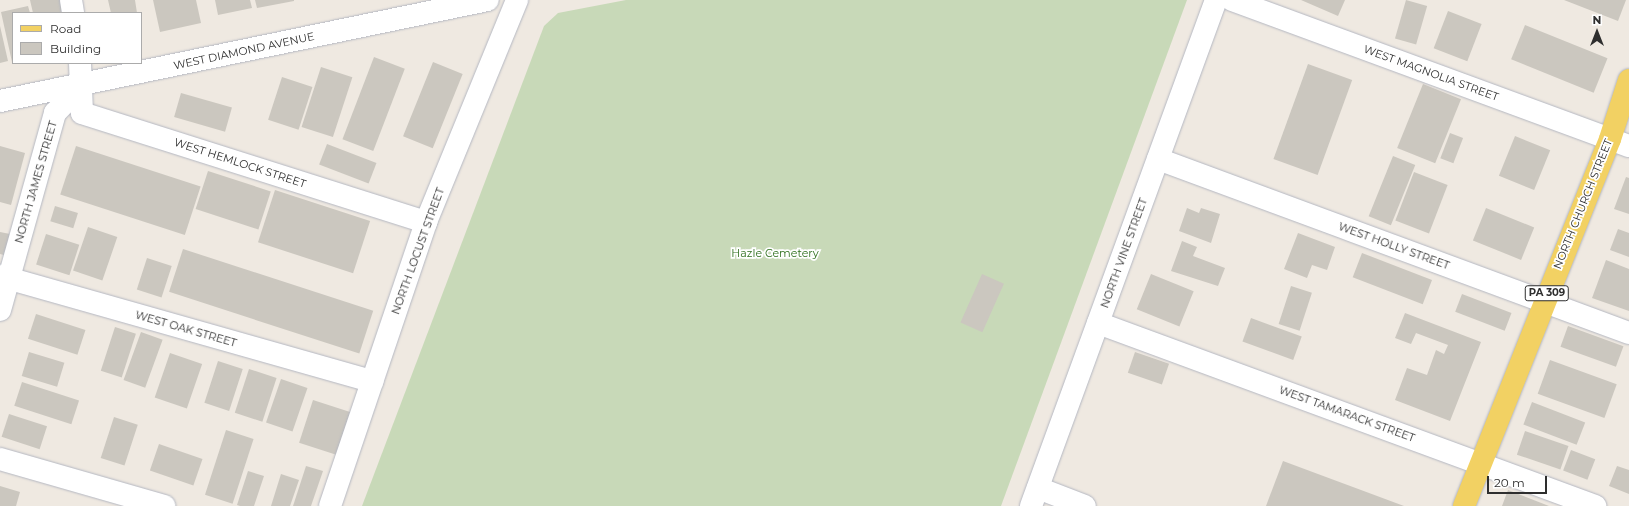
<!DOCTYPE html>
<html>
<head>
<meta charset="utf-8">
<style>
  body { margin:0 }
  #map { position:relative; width:1629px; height:506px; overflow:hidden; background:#efe9e1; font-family:Montserrat,sans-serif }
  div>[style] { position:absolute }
  .cemetery>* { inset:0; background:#c8d9b8 }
  .building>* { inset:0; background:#cbc7bf; transform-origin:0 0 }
  .roads { filter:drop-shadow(0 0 1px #b4b7c1) drop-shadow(0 0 1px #b4b7c1) }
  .minor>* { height:22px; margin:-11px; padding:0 11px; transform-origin:11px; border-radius:11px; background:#fff }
  .major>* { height:22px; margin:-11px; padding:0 11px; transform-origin:11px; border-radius:11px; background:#f2d163 }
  span { translate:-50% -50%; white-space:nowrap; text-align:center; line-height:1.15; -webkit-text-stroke:3.5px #fff; paint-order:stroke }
  .shield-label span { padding:1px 3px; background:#fff; border:1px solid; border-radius:3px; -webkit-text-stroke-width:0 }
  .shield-label { font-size:10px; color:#2e2e2e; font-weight:700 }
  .street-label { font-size:11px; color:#2e2e2e }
  .park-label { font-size:11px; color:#2c6e1b }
  .legend { position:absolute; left:12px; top:12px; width:130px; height:52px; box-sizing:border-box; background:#fff; border:1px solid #ababab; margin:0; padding:5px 7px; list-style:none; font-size:12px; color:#2e2e2e }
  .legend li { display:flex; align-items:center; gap:8px; height:20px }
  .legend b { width:20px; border:1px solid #ababab }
  .north { position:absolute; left:1577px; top:12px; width:40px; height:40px; -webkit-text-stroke:3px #fff; paint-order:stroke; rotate:0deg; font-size:11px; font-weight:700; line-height:16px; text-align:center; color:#2e2e2e }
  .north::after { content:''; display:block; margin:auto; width:14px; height:18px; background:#2e2e2e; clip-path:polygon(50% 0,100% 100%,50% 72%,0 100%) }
  .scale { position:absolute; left:1487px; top:476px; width:60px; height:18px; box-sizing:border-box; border:2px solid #2e2e2e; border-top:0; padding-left:5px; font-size:12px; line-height:14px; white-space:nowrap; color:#2e2e2e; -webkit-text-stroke:3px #fff; paint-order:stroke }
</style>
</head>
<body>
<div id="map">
  <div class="cemetery">
    <i style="clip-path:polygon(626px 0,1187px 0,1001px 506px,362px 506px,544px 26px,558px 13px)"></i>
  </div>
  <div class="building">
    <i style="clip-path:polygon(30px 0,62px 0,64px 13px,33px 13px)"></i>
    <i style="clip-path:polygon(108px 0,135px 0,137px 13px,111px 13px)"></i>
    <i style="clip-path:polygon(153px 0,196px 0,201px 23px,160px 32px)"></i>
    <i style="clip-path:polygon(215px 0,250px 0,252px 8px,218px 15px)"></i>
    <i style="clip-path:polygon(255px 0,294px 0,294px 1px,257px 8px)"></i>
    <i style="clip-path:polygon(1301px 0,1345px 0,1338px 16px)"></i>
    <i style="left:1406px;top:0;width:22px;height:40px;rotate:16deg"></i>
    <i style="clip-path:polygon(1564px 0,1626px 0,1618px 21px)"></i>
    <i style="clip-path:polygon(28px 6px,30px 13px,13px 13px,12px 62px,1px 12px)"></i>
    <i style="left:1448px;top:11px;width:36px;height:40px;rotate:21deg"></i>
    <i style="left:1525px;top:25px;width:89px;height:37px;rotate:22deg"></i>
    <i style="clip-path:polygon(0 26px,8px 61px,0 63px)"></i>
    <i style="left:374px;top:57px;width:33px;height:88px;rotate:21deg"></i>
    <i style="left:433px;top:62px;width:32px;height:80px;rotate:22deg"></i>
    <i style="left:1308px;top:64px;width:47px;height:101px;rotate:20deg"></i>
    <i style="left:321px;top:67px;width:33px;height:63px;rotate:18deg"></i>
    <i style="left:282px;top:77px;width:32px;height:45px;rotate:18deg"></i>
    <i style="left:1423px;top:84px;width:41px;height:69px;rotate:22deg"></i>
    <i style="left:181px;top:93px;width:53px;height:25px;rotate:16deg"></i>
    <i style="left:1450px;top:133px;width:14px;height:27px;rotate:21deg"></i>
    <i style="left:1515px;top:136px;width:38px;height:43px;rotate:22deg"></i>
    <i style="left:327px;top:144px;width:53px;height:22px;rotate:21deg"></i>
    <i style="clip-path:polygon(0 146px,25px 153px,11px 205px,0 202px)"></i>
    <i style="left:76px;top:146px;width:131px;height:51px;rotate:18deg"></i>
    <i style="left:1393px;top:156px;width:24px;height:65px;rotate:22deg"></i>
    <i style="left:208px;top:171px;width:66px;height:40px;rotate:18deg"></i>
    <i style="left:1414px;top:172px;width:36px;height:52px;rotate:21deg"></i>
    <i style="clip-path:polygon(1626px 177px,1629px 178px,1629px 214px,1614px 209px)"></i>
    <i style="left:275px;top:190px;width:100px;height:55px;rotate:18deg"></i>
    <i style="left:55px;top:206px;width:24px;height:16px;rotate:17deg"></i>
    <i style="clip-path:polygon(1187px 208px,1199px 213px,1201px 208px,1220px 214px,1211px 243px,1179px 231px)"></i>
    <i style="left:1486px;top:208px;width:52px;height:35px;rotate:22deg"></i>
    <i style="left:88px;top:227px;width:31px;height:46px;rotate:19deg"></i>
    <i style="clip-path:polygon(1618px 229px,1629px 233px,1629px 257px,1610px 250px)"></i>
    <i style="clip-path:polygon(0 232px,10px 234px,4px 255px,0 254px)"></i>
    <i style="clip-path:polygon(1298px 233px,1335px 247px,1327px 270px,1312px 265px,1307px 278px,1284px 269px)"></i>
    <i style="left:46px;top:234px;width:35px;height:32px;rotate:18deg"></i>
    <i style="clip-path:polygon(1182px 241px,1197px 247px,1193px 256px,1225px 268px,1218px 286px,1171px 271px)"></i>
    <i style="left:183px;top:249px;width:200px;height:45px;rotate:18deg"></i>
    <i style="left:1362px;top:253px;width:75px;height:26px;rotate:21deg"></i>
    <i style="left:147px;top:258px;width:26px;height:33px;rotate:18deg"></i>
    <i style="clip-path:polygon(1606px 260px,1629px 269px,1629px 311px,1592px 298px)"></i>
    <i style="left:982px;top:274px;width:24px;height:53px;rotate:24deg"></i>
    <i style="left:1151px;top:274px;width:46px;height:38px;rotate:22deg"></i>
    <i style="left:1291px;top:286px;width:22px;height:40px;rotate:18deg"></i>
    <i style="left:1462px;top:294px;width:53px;height:19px;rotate:21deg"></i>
    <i style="clip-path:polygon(1405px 313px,1481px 342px,1450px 421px,1395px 400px,1407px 368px,1427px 375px,1436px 350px,1444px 354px,1448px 345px,1416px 333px,1411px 344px,1395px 338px)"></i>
    <i style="left:36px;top:314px;width:52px;height:26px;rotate:18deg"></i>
    <i style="left:1251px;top:318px;width:54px;height:25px;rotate:20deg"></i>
    <i style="left:1568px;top:326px;width:59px;height:22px;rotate:20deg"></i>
    <i style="left:115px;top:327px;width:22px;height:46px;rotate:18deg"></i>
    <i style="left:141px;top:332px;width:23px;height:51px;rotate:20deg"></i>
    <i style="left:29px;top:352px;width:37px;height:25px;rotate:17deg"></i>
    <i style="left:1135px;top:352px;width:36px;height:22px;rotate:19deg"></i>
    <i style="left:170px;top:353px;width:34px;height:47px;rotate:19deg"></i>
    <i style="left:1550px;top:360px;width:71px;height:36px;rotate:20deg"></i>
    <i style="left:218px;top:361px;width:26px;height:44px;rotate:18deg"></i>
    <i style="left:249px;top:369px;width:29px;height:46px;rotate:18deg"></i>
    <i style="left:281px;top:379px;width:28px;height:46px;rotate:19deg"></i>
    <i style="left:22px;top:382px;width:60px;height:25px;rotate:18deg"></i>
    <i style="left:313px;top:400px;width:39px;height:45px;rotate:18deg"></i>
    <i style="left:1532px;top:402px;width:57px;height:24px;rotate:21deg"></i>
    <i style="left:9px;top:414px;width:40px;height:24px;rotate:18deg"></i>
    <i style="left:114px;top:417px;width:25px;height:43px;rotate:18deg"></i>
    <i style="left:226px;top:430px;width:29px;height:68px;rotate:18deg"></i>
    <i style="left:1525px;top:431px;width:46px;height:25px;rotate:19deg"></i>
    <i style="left:159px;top:444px;width:46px;height:28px;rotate:19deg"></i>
    <i style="left:1571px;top:450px;width:26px;height:22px;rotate:21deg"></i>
    <i style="clip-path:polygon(1283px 461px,1404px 506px,1266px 506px)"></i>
    <i style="clip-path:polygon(306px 466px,323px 471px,311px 506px,293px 506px)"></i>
    <i style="clip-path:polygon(1617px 466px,1629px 470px,1629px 494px,1609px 486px)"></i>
    <i style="clip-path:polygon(248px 471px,264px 476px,254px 506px,240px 506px,237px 505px)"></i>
    <i style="clip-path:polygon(281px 474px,299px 480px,290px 506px,271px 506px)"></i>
    <i style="clip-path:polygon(0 486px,20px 492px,16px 506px,0 506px)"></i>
    <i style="clip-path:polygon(1508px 490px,1549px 506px,1502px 506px)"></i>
  </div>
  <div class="roads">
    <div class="minor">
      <i style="left:71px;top:0;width:13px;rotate:81deg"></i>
      <i style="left:1232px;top:0;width:423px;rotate:20.2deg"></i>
      <i style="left:80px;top:63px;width:50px;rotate:87.7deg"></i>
      <i style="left:82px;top:113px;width:361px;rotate:17.6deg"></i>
      <i style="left:0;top:101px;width:498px;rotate:-11.7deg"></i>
      <i style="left:1158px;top:159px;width:502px;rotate:20.28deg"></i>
      <i style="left:0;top:276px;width:387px;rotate:15.8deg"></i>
      <i style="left:0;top:310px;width:205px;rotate:-74.4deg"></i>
      <i style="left:55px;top:113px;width:40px;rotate:-46deg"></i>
      <i style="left:1098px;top:323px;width:530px;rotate:20.21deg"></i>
      <i style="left:0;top:459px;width:171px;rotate:16deg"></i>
      <i style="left:1038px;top:488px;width:50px;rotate:21deg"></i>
      <i style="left:330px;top:506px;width:300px;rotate:-71.3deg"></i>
      <i style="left:426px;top:222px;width:240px;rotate:-67.7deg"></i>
      <i style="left:1031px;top:506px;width:539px;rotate:-69.92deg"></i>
    </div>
    <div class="major">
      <i style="left:1464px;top:506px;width:395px;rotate:-68.3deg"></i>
      <i style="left:1610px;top:139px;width:62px;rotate:-72.1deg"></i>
    </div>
  </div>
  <div class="shield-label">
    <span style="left:1547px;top:293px">PA 309</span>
  </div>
  <div class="street-label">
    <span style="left:244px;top:51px;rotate:-12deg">WEST DIAMOND AVENUE</span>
    <span style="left:1431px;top:73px;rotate:20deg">WEST MAGNOLIA STREET</span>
    <span style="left:240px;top:163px;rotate:18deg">WEST HEMLOCK STREET</span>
    <span style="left:36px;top:182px;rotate:-74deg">NORTH JAMES STREET</span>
    <span style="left:1583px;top:204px;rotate:-68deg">NORTH CHURCH STREET</span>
    <span style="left:1394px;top:246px;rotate:20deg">WEST HOLLY STREET</span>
    <span style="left:418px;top:251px;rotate:-70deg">NORTH LOCUST STREET</span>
    <span style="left:1124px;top:253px;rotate:-70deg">NORTH VINE STREET</span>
    <span style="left:186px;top:329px;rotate:16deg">WEST OAK STREET</span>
    <span style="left:1347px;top:414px;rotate:20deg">WEST TAMARACK STREET</span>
  </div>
  <div class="park-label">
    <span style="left:775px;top:253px">Hazle Cemetery</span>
  </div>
  <ul class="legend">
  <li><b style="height:5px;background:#f2d163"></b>Road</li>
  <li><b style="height:11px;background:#cbc7bf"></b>Building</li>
  </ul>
  <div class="north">N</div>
  <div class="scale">20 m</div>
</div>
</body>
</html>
